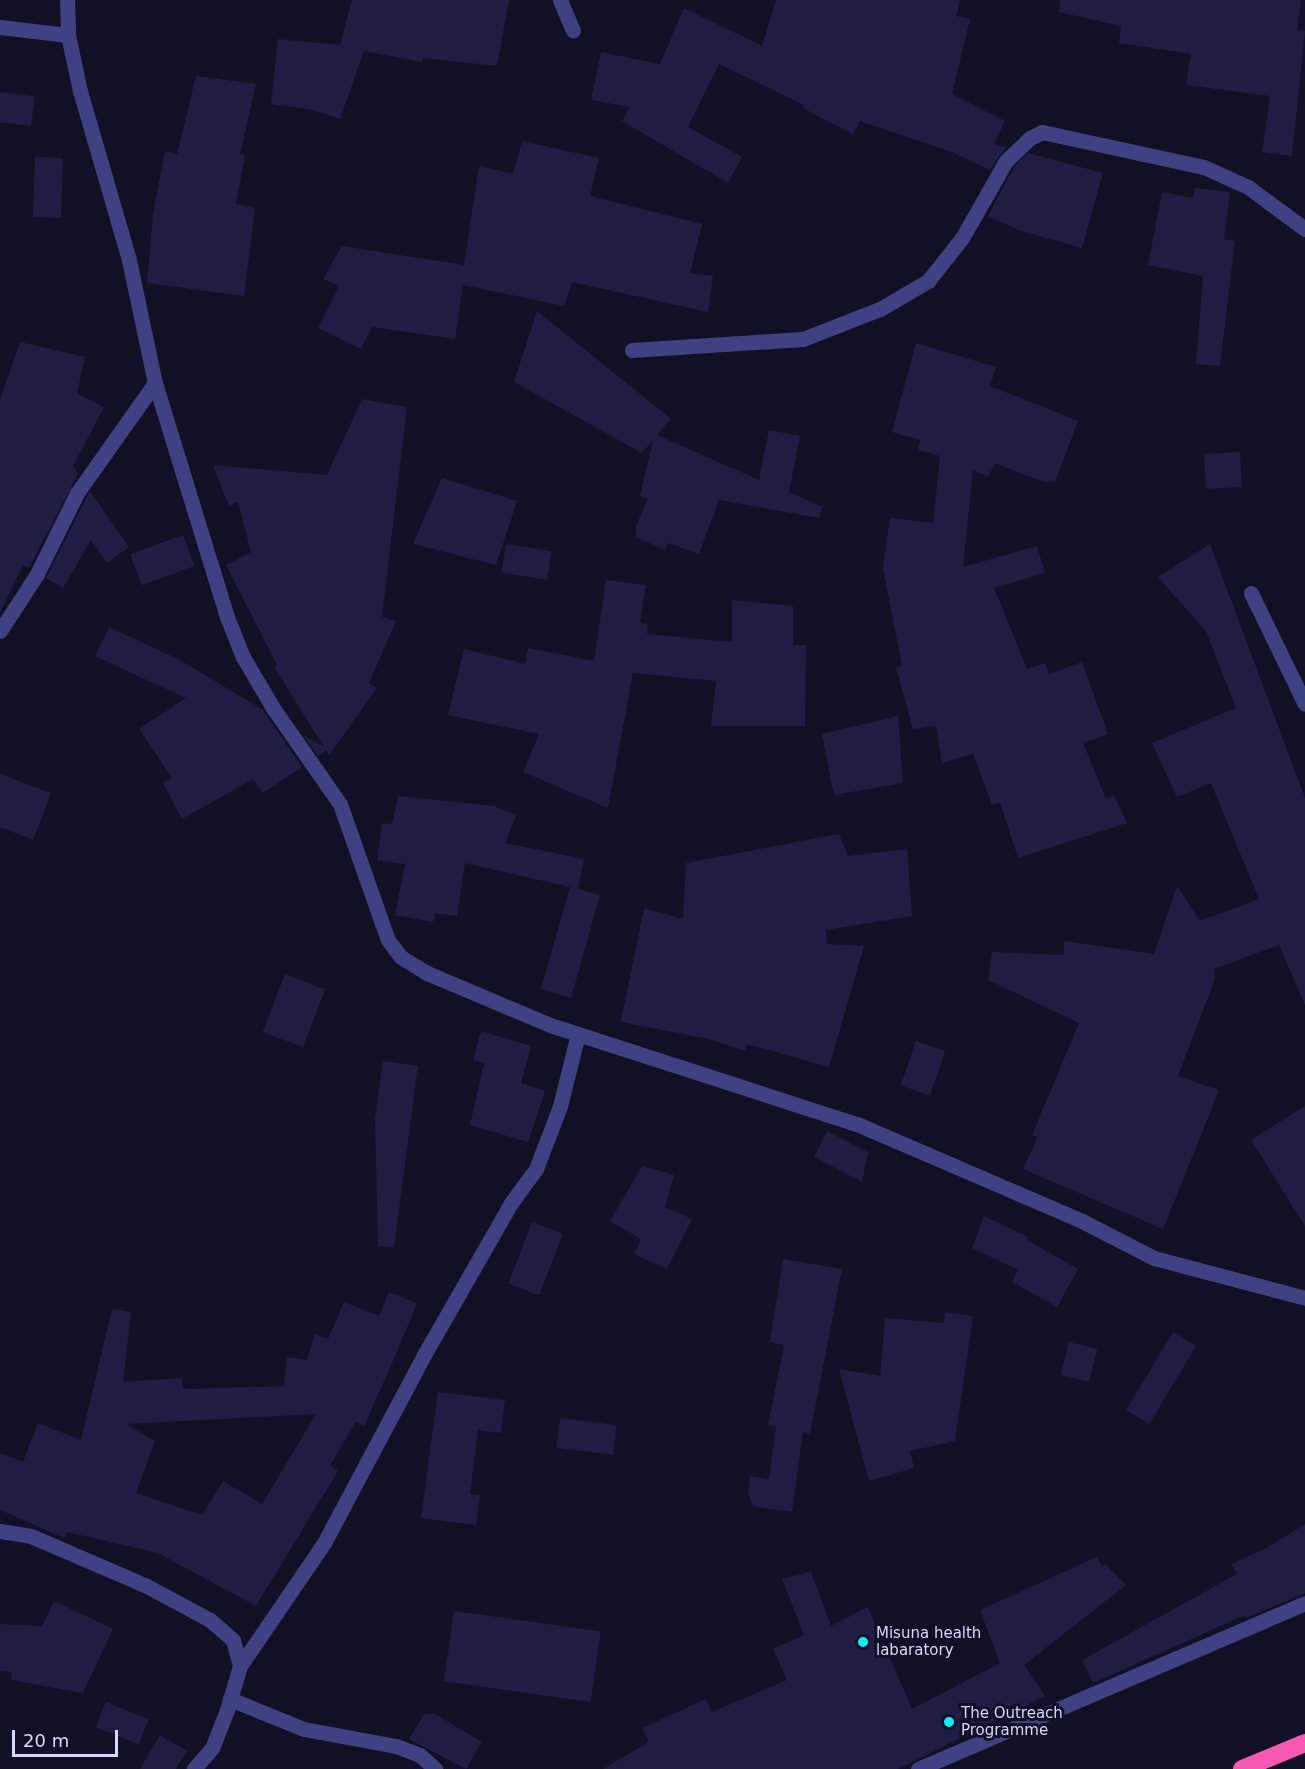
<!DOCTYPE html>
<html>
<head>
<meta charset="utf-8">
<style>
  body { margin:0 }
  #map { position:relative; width:1305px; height:1769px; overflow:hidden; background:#121025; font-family:"DejaVu Sans",sans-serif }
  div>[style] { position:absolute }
  .building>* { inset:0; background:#221d45; transform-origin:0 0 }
  .minor>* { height:15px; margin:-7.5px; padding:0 7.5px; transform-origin:7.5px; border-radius:7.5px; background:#3e4182 }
  .highway>* { height:18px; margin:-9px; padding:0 9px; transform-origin:9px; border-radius:9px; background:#f758b2 }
  .dots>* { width:16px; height:16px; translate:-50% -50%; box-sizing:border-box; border:3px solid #121025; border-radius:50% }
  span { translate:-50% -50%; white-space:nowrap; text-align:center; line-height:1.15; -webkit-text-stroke:6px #121025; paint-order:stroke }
  .poi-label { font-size:15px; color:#d8d7fd }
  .left { translate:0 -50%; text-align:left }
  .scale { position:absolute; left:12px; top:1730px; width:106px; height:27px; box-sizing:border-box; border:3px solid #d8d7fd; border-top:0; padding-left:8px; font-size:18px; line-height:21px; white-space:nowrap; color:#d8d7fd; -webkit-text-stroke:4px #121025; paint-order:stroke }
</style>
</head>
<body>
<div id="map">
  <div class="building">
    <i style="clip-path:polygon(352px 0,509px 0,497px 66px,423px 58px,422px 62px,364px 51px,340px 119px,309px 109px,271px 104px,278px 39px,340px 45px)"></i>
    <i style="clip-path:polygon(776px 0,960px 0,956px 16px,970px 19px,952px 94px,1005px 121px,994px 144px,1006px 147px,990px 170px,952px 152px,860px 121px,853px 134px,803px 108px,804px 105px,719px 64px,688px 127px,742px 157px,728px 183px,622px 121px,630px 107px,591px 100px,601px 52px,660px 64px,684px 8px,762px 46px)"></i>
    <i style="clip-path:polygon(1060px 0,1301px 0,1297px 30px,1305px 31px,1292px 156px,1262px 152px,1270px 96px,1186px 85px,1191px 54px,1119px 43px,1121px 26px,1059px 12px)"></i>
    <i style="clip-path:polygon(196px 76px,256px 84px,240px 154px,245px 155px,236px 204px,255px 208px,244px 296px,147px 283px,153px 214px,165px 151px,177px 154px)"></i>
    <i style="left:0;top:92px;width:35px;height:30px;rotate:7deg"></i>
    <i style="clip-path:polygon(522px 141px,599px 158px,590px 196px,702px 224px,690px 273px,713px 276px,708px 312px,572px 282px,564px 306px,463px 285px,455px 339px,372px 327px,361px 349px,318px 328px,339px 286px,323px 279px,342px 246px,464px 265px,479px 166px,513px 174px)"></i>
    <i style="clip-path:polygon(1028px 153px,1103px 173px,1082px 248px,1021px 231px,988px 216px,1014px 167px)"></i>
    <i style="left:35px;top:157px;width:28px;height:60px;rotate:2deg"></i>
    <i style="clip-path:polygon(1195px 188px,1230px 192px,1224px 239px,1235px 241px,1220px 366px,1196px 364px,1203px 276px,1148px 265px,1162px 192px,1193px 198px)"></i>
    <i style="clip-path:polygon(537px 311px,671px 419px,657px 435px,759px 480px,769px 430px,800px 436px,789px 492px,822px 507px,819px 518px,719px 500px,699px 554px,668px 543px,665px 550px,636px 537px,636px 526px,648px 498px,640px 496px,653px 440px,642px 453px,514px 382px)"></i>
    <i style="clip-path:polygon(20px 342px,85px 357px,77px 393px,104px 407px,73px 466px,78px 474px,29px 568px,23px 565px,0 613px,0 400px)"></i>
    <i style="clip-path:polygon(916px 343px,996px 367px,990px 386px,1078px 421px,1055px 482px,1044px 482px,995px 463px,988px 477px,973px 470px,963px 567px,1037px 546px,1045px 573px,994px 588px,1027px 669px,1045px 663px,1049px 674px,1082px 662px,1108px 734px,1083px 743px,1106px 799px,1114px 795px,1127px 823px,1018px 858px,1000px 802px,992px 805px,973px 754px,942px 763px,936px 726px,913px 729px,896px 667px,902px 666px,883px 568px,890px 518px,933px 523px,940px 456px,918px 450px,920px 440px,892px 432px)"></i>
    <i style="clip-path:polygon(362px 399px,407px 407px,382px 617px,396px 621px,369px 683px,377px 688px,329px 755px,326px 750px,318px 756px,303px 735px,324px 747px,274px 667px,277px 665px,226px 565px,251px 552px,238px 502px,229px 506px,213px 465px,327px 475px)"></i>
    <i style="left:1240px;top:452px;width:35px;height:36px;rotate:87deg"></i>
    <i style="clip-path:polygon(442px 478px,517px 501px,496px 565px,413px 544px)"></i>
    <i style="clip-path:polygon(90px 491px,129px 547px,107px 563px,91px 540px,63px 588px,46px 578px)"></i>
    <i style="left:183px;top:535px;width:33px;height:56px;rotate:70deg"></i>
    <i style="left:506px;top:544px;width:46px;height:29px;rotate:9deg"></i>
    <i style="clip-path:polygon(1210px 544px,1305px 798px,1305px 1005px,1279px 945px,1214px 969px,1215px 979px,1178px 1076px,1219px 1090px,1163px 1229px,1023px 1169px,1038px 1137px,1032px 1135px,1079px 1023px,988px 980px,992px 952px,1063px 955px,1065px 941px,1154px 954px,1177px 886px,1200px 921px,1259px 899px,1211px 783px,1177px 797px,1152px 743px,1236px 708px,1206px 631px,1158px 577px)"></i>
    <i style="clip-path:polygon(606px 580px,646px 585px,640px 623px,648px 624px,647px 634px,732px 642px,732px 600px,793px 606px,793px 645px,806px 645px,805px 726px,711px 726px,716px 681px,633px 673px,608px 808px,523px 772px,539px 734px,448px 715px,464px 649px,525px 664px,528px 648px,594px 661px)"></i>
    <i style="clip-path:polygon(109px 627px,180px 660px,263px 710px,302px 767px,263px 793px,253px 779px,182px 819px,163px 783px,172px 778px,139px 729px,186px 698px,95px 656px)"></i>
    <i style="clip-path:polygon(898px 716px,903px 783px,834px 795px,822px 734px)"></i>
    <i style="clip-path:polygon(0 774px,51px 793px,33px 840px,0 827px)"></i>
    <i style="clip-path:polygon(398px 796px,494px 806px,516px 815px,505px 843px,584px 859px,578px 889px,600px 895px,571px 998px,541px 989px,570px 887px,465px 863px,457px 916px,435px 913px,433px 922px,395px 915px,405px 864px,377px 860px,382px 823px,392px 824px)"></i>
    <i style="clip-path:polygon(839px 834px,848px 856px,907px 849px,912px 916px,826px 930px,827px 944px,864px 946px,829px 1067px,747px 1044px,745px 1051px,709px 1039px,621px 1022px,644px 908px,683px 919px,686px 863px)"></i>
    <i style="left:285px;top:974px;width:43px;height:62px;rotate:21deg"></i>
    <i style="clip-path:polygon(481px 1031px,531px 1046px,521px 1083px,545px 1091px,528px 1142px,470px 1125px,484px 1063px,473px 1060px)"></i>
    <i style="left:916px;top:1041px;width:31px;height:47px;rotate:19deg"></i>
    <i style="clip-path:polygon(383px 1061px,418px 1066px,394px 1247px,378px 1246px,375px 1118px)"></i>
    <i style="clip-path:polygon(1305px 1106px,1305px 1226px,1251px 1140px)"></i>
    <i style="clip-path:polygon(827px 1131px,868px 1152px,862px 1182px,814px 1157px)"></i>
    <i style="clip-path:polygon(642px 1166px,674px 1175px,665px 1207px,692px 1219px,667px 1269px,634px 1254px,641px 1239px,610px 1221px)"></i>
    <i style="clip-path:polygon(984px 1216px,1028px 1237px,1027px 1240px,1078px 1269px,1057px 1307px,1012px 1282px,1018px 1270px,972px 1248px)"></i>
    <i style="left:532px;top:1222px;width:33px;height:66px;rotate:21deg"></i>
    <i style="clip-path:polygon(783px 1259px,842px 1269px,810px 1434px,803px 1432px,792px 1512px,753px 1506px,748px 1493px,750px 1476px,769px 1479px,776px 1427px,768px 1425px,784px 1345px,770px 1342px)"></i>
    <i style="clip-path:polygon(evenodd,389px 1292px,417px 1303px,394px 1359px,364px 1426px,356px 1422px,330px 1465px,338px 1471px,256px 1606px,158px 1553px,67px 1532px,64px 1538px,0 1510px,0 1453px,23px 1462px,38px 1423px,81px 1440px,112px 1309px,131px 1312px,123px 1382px,182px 1378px,183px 1389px,284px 1386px,287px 1357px,307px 1360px,315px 1334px,328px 1339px,344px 1302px,379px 1316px,389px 1292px,316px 1414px,262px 1504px,223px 1481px,202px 1515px,136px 1493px,155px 1441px,126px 1424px,316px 1414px)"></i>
    <i style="clip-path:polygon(945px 1312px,973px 1316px,955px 1441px,910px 1451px,914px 1468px,869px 1481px,839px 1369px,880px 1376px,885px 1318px,944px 1323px)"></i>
    <i style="left:1173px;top:1332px;width:27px;height:91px;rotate:31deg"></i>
    <i style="left:1069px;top:1342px;width:29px;height:34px;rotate:14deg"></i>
    <i style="clip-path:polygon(438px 1392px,505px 1400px,501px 1433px,478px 1430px,470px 1494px,480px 1495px,476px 1525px,421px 1518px)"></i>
    <i style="left:560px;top:1418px;width:57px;height:30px;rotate:7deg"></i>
    <i style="clip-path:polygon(1305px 1524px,1305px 1593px,1246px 1618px,1245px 1615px,1093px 1683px,1082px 1660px,1237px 1574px,1231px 1564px,1267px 1548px)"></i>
    <i style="clip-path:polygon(1097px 1557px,1102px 1567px,1105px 1564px,1126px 1585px,1024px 1665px,1045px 1696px,898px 1769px,603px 1769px,649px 1742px,642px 1728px,706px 1699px,712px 1712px,787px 1680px,773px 1649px,804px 1635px,782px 1579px,811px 1572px,831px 1626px,868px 1607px,912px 1709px,1000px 1663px,980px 1610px)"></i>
    <i style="clip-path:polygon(54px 1601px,113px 1629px,83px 1693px,11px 1680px,12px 1672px,0 1671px,0 1624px,42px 1626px)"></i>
    <i style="left:454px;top:1611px;width:148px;height:71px;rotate:8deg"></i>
    <i style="left:106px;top:1702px;width:46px;height:27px;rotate:22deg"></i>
    <i style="clip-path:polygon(424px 1714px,435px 1714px,482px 1742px,466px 1769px,409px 1739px)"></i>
    <i style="clip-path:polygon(160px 1735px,187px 1751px,176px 1769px,140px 1769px)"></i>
  </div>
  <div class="minor">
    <i style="left:67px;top:0;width:35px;rotate:88deg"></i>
    <i style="left:68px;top:35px;width:57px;rotate:77.9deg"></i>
    <i style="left:80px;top:91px;width:176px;rotate:73.8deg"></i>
    <i style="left:129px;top:260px;width:126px;rotate:78.1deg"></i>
    <i style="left:155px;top:383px;width:245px;rotate:72.9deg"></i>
    <i style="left:227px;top:617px;width:43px;rotate:68.2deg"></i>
    <i style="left:243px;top:657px;width:59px;rotate:59.5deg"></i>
    <i style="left:273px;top:708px;width:117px;rotate:55.1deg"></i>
    <i style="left:340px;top:804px;width:144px;rotate:70.6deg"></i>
    <i style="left:388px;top:940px;width:21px;rotate:53deg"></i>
    <i style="left:401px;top:957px;width:31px;rotate:32deg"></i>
    <i style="left:427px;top:973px;width:134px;rotate:22.9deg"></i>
    <i style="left:550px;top:1025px;width:323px;rotate:17.9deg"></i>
    <i style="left:857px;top:1124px;width:245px;rotate:23.3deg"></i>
    <i style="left:1082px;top:1221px;width:81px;rotate:27.2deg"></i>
    <i style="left:1154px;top:1258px;width:156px;rotate:14.8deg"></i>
    <i style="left:560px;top:0;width:33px;rotate:67deg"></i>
    <i style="left:0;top:27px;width:68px;rotate:6.7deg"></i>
    <i style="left:632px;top:350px;width:171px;rotate:-3.7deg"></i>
    <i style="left:803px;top:339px;width:83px;rotate:-21.3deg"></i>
    <i style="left:880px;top:309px;width:56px;rotate:-30.3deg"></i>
    <i style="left:928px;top:281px;width:55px;rotate:-51.7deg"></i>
    <i style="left:962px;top:238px;width:89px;rotate:-60.3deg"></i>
    <i style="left:1006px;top:161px;width:33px;rotate:-44deg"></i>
    <i style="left:1030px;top:138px;width:13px;rotate:-27deg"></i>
    <i style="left:1042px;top:132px;width:166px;rotate:12.2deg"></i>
    <i style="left:1204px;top:167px;width:48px;rotate:24.4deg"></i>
    <i style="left:1248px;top:187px;width:71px;rotate:36.4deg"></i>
    <i style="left:1251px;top:593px;width:123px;rotate:64.1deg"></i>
    <i style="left:0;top:631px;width:68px;rotate:-57deg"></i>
    <i style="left:37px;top:574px;width:90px;rotate:-63.7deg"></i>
    <i style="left:77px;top:493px;width:135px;rotate:-54.7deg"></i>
    <i style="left:0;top:1531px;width:31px;rotate:9deg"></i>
    <i style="left:31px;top:1536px;width:124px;rotate:23.3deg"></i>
    <i style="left:145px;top:1585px;width:74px;rotate:28.3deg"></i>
    <i style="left:210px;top:1620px;width:30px;rotate:41deg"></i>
    <i style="left:233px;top:1640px;width:27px;rotate:75deg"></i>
    <i style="left:240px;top:1666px;width:46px;rotate:106.5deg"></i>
    <i style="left:227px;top:1710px;width:41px;rotate:111.5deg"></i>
    <i style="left:212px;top:1748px;width:28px;rotate:131deg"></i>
    <i style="left:240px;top:1666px;width:149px;rotate:-55.7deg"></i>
    <i style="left:324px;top:1543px;width:213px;rotate:-62deg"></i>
    <i style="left:424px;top:1355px;width:175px;rotate:-60.2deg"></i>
    <i style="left:511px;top:1203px;width:42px;rotate:-53.7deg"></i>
    <i style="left:536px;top:1169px;width:67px;rotate:-69.1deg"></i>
    <i style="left:560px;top:1106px;width:74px;rotate:-76deg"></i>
    <i style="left:230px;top:1699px;width:80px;rotate:22.1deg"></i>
    <i style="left:304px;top:1729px;width:94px;rotate:10.5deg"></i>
    <i style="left:396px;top:1746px;width:26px;rotate:21deg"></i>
    <i style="left:420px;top:1755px;width:21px;rotate:43deg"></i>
    <i style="left:918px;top:1769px;width:421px;rotate:-23.2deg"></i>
  </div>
  <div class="highway">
    <i style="left:1242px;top:1769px;width:68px;rotate:-22.4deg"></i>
  </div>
  <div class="dots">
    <i style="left:863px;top:1642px;background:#0cf0f3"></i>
    <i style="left:949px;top:1722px;background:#0cf0f3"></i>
  </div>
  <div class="poi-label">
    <span class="left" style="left:876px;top:1642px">Misuna health<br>labaratory</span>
    <span class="left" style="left:961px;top:1722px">The Outreach<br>Programme</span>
  </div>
  <div class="scale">20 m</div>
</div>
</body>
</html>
